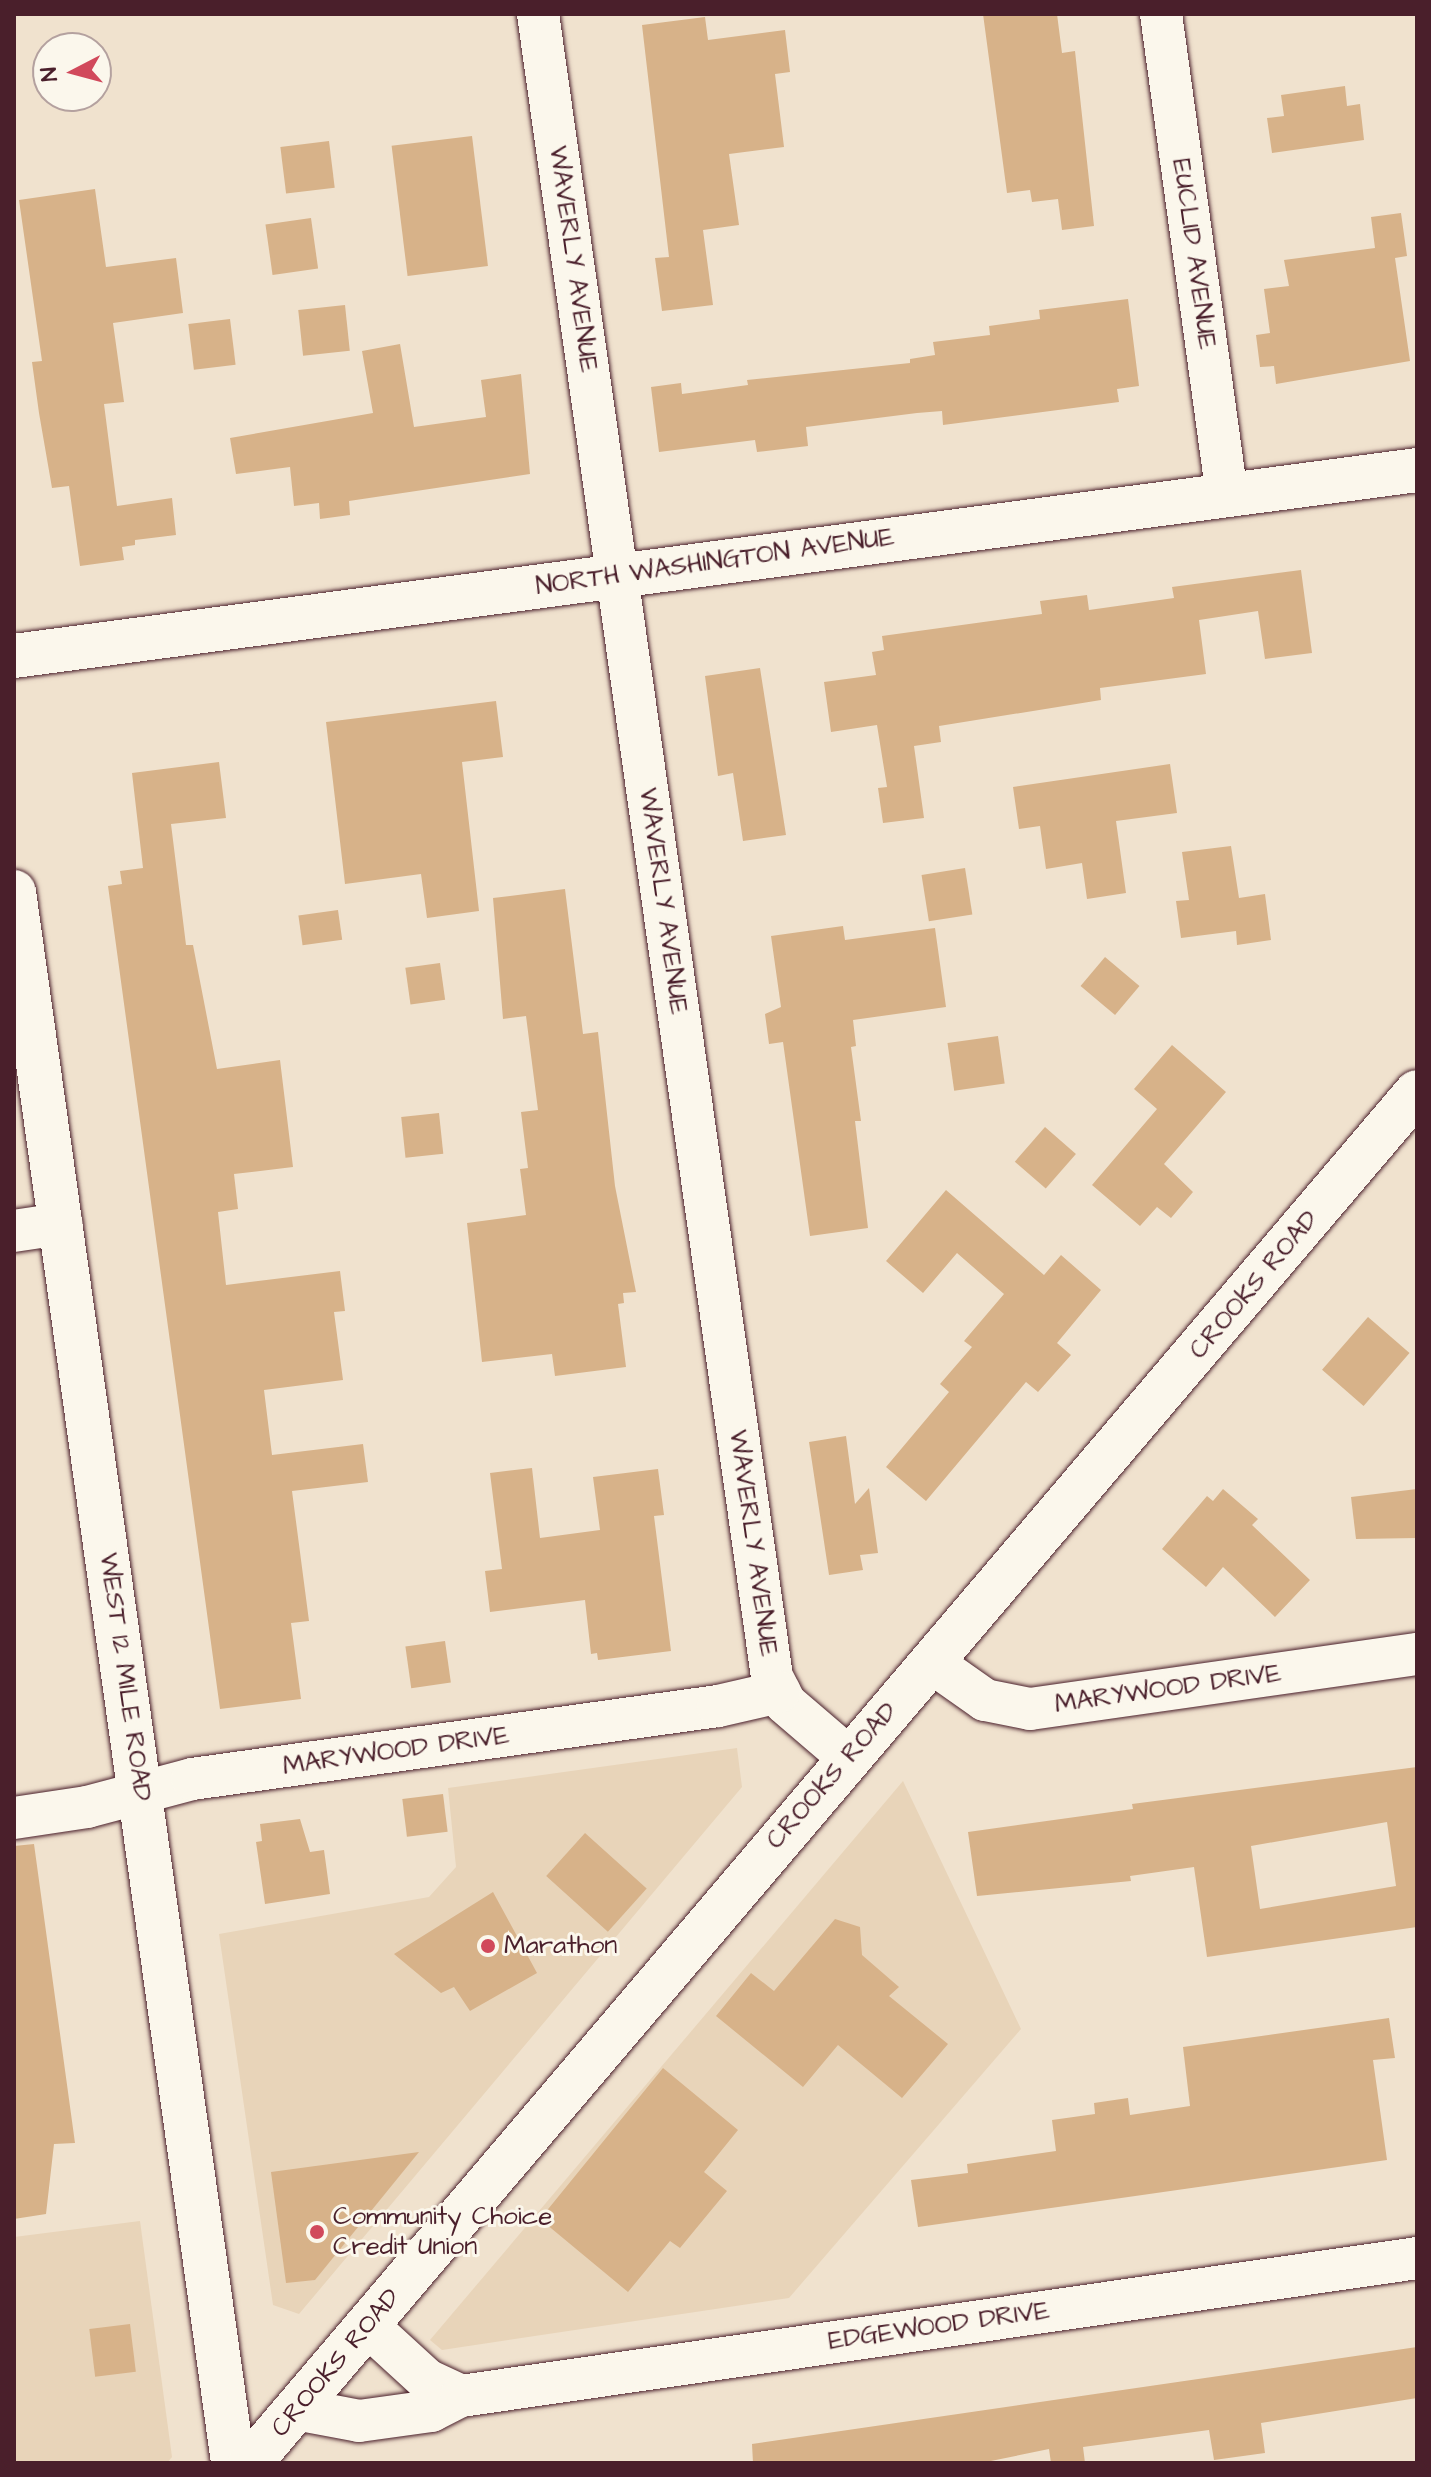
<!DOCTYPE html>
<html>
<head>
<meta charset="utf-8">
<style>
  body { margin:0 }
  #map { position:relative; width:1431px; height:2477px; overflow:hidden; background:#f0e2ce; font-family:"Architects Daughter",sans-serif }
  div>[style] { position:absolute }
  .built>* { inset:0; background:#e8d4b9 }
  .building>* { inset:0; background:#d7b289; transform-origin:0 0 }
  .roads { filter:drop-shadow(0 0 2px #4a1f2b) drop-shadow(0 0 2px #4a1f2b) }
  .street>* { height:42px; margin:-21px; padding:0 21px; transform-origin:21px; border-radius:21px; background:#fbf7ec }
  .secondary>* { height:44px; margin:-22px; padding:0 22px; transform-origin:22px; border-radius:22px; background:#fbf7ec }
  .dots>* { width:22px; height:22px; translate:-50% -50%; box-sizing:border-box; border:4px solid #fbf7ec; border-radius:50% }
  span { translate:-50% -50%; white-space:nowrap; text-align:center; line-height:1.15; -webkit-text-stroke:6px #fbf7ec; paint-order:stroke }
  .street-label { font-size:26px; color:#4a1f2b }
  .poi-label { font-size:26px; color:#4a1f2b }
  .left { translate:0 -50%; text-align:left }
  .frame { position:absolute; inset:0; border:16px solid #4a1f2b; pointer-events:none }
  .north { position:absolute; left:32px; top:32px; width:80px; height:80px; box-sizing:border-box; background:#fbf7ec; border:2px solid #b4a19f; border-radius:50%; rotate:264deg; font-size:22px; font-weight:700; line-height:32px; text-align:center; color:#4a1f2b }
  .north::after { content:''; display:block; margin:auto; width:28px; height:36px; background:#d1495b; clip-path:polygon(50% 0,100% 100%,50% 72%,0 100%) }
</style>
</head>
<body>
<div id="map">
  <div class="built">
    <i style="clip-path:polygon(737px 1748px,742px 1787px,299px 2314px,273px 2305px,219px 1934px,429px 1897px,456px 1867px,448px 1788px)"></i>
    <i style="clip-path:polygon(903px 1781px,1021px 2029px,789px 2298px,442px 2350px,430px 2340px)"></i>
    <i style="clip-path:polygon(140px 2221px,172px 2457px,167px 2463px,14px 2463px,14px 2237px)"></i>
  </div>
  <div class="building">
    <i style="clip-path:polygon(983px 14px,1057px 14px,1062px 53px,1075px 51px,1094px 226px,1062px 230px,1058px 199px,1032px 202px,1030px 190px,1007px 193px)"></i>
    <i style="clip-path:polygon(705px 17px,708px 40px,785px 30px,790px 72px,775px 74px,784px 147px,729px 154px,739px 225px,703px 230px,713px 305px,662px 311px,655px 258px,669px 257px,642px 25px)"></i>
    <i style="clip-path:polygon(1345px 86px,1347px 106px,1360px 104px,1364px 140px,1272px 153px,1267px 118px,1284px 116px,1281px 95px)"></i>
    <i style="left:472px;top:136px;width:131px;height:81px;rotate:83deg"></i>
    <i style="left:329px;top:141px;width:47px;height:49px;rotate:83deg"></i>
    <i style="clip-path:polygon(95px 189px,106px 267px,176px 258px,183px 313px,113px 323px,124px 402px,104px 404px,117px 506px,172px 498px,176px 535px,135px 540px,135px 545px,122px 547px,124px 560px,80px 566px,69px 486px,52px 488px,39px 413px,32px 362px,42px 361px,19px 200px)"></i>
    <i style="clip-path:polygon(1401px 213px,1407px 256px,1395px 258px,1410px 361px,1276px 384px,1274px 366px,1260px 367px,1256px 335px,1270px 333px,1264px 289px,1289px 286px,1284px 260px,1375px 248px,1371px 217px)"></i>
    <i style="left:311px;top:218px;width:51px;height:46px;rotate:82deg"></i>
    <i style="clip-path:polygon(1128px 299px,1139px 386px,1117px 389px,1119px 402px,943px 425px,942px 411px,917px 413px,806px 427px,808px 446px,757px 452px,755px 440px,659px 452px,651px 387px,681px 383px,682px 394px,748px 385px,747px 380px,910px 363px,910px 359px,935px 355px,933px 342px,990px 335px,989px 326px,1040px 319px,1039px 310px)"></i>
    <i style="left:345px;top:305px;width:46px;height:47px;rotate:84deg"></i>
    <i style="left:230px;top:319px;width:46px;height:42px;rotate:83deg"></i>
    <i style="clip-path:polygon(400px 344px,414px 427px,486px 417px,481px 380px,521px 374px,530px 474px,349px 501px,350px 515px,320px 519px,319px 503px,294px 506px,290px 467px,236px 474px,230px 438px,373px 413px,362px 351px)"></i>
    <i style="clip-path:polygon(1301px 570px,1312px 653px,1265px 659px,1258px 611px,1199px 620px,1206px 674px,1100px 688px,1101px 700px,939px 726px,941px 742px,914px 746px,924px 818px,883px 823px,878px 788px,887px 787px,877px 725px,831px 732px,824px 682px,876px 675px,872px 652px,884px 650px,882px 636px,1042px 614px,1040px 601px,1087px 595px,1089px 610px,1174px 598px,1172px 587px)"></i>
    <i style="clip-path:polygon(760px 668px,786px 835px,743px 841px,733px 773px,718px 776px,705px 676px)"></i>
    <i style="clip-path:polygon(496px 701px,503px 757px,462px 762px,479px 911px,427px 918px,421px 874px,345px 884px,326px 722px)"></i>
    <i style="clip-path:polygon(219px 762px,226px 818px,171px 824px,186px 945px,193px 945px,217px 1069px,280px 1060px,293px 1167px,234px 1174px,238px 1209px,218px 1212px,226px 1285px,340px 1271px,345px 1311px,334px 1312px,343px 1380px,264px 1390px,272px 1455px,363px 1444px,368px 1482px,292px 1491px,309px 1621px,291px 1623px,301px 1699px,220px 1709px,108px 886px,122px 884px,120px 871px,143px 868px,132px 773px)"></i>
    <i style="clip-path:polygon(1170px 764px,1177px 813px,1116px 821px,1126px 893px,1087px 899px,1082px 863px,1046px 869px,1040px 826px,1019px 829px,1013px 787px)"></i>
    <i style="clip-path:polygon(1231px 846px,1239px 898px,1265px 894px,1271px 940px,1237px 945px,1236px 931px,1181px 938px,1176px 901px,1189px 900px,1182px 852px)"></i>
    <i style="left:965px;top:868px;width:47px;height:44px;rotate:81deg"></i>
    <i style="clip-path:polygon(565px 889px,583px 1034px,598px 1032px,615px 1186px,636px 1292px,623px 1293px,624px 1303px,618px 1304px,626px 1367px,555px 1376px,552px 1354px,482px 1362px,467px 1223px,526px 1215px,520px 1169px,528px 1168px,521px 1112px,538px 1110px,526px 1016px,503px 1019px,493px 898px)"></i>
    <i style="left:338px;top:910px;width:30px;height:40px;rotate:82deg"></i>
    <i style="clip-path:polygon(843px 926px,845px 940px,935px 928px,946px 1007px,853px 1020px,856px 1046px,851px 1047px,861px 1121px,855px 1121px,868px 1228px,810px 1236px,783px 1042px,769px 1044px,765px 1014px,781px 1007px,771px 936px)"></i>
    <i style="left:1105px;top:957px;width:45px;height:38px;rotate:40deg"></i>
    <i style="left:440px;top:963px;width:37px;height:35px;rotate:82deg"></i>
    <i style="left:998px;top:1036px;width:48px;height:51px;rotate:82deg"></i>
    <i style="clip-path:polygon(1172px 1045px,1226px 1092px,1164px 1164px,1193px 1192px,1171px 1218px,1157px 1207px,1140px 1226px,1092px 1185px,1157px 1109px,1134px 1089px)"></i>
    <i style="left:439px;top:1113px;width:41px;height:38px;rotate:84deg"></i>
    <i style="left:1045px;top:1127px;width:41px;height:46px;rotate:41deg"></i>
    <i style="clip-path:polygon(946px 1190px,1044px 1275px,1061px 1255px,1101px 1290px,1057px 1343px,1071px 1355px,1038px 1392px,1026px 1382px,926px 1501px,886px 1467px,949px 1392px,940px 1384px,972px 1347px,964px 1341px,1004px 1294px,957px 1253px,923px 1293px,886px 1261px)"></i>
    <i style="left:1368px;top:1317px;width:55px;height:70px;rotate:41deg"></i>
    <i style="clip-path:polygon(846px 1436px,855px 1504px,869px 1488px,878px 1553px,860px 1555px,863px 1570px,829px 1575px,809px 1442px)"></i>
    <i style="clip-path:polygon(532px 1468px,540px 1538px,600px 1530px,593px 1477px,658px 1469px,664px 1515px,654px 1516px,671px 1651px,598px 1660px,597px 1653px,591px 1654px,585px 1600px,490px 1612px,485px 1571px,502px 1569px,490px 1473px)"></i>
    <i style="clip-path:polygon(1223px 1489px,1258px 1519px,1252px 1525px,1310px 1580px,1275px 1617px,1223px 1567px,1206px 1587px,1162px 1549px,1207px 1496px,1213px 1501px)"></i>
    <i style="clip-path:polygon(1417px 1489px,1417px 1538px,1356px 1539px,1351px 1497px)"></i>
    <i style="left:445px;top:1641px;width:42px;height:40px;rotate:82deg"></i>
    <i style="clip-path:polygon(evenodd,1417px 1767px,1417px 1927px,1207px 1957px,1194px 1867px,1130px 1876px,1131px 1881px,977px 1896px,968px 1832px,1133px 1809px,1132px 1804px,1417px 1767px,1387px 1822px,1396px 1886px,1260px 1909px,1251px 1846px,1387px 1822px)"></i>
    <i style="left:443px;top:1794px;width:38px;height:41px;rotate:83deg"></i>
    <i style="clip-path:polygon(300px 1819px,310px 1852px,324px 1850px,330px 1894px,265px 1904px,256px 1842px,262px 1841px,260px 1824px)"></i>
    <i style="left:585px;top:1833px;width:83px;height:58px;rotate:42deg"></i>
    <i style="clip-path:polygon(34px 1844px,75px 2143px,54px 2144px,46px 2214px,14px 2219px,14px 1846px)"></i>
    <i style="clip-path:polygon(493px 1892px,537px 1973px,470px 2011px,454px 1987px,441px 1993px,394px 1954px)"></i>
    <i style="clip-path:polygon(835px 1919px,860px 1927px,862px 1955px,899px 1987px,889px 1996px,948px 2044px,902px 2098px,838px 2045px,803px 2087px,716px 2016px,751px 1973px,774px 1991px)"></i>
    <i style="clip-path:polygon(1389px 2018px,1395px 2058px,1373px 2060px,1387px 2160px,918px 2227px,911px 2180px,968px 2173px,967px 2164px,1056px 2151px,1052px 2120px,1095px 2114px,1094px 2103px,1128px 2098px,1130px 2115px,1190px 2106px,1183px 2047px)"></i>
    <i style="clip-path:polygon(663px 2068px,738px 2130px,704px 2172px,727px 2191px,680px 2248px,670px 2241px,628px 2292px,540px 2219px)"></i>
    <i style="clip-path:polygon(419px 2152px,315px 2280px,286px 2283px,271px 2172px)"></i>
    <i style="left:130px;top:2324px;width:48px;height:41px;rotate:83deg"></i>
    <i style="clip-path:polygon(1417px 2347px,1417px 2398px,1261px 2423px,1265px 2453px,1214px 2460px,1209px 2430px,1083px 2447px,1085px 2463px,1051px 2463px,1049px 2449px,981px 2463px,753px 2463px,752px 2444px)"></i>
  </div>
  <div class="roads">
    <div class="street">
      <i style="left:538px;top:14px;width:1679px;rotate:81.99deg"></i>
      <i style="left:772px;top:1677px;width:29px;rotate:63deg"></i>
      <i style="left:785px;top:1703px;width:83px;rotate:40.6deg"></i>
      <i style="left:1161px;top:14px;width:485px;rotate:82.2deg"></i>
      <i style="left:14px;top:1231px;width:48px;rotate:-8.5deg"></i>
      <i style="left:931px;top:1662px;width:66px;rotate:35.1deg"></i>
      <i style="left:985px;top:1700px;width:46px;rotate:11.3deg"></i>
      <i style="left:1030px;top:1709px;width:391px;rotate:-8.1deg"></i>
      <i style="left:14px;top:1818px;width:74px;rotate:-8.6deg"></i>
      <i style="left:87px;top:1807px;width:109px;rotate:-14.9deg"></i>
      <i style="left:192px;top:1779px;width:531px;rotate:-7.9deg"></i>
      <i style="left:718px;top:1706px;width:63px;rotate:-12.9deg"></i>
      <i style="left:368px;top:2326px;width:80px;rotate:42.5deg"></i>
      <i style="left:427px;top:2380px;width:38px;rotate:25deg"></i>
      <i style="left:296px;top:2409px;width:64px;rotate:10.8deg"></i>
      <i style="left:359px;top:2421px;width:73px;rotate:-7.9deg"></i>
      <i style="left:431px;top:2411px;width:34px;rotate:-27deg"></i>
      <i style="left:461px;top:2396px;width:966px;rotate:-8.21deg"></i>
    </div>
    <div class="secondary">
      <i style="left:14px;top:656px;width:1415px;rotate:-7.55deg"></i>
      <i style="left:14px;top:892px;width:1586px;rotate:82.06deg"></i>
      <i style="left:250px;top:2463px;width:1800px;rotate:-49.6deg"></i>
    </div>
  </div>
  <div class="dots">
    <i style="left:488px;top:1946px;background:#d1495b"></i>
    <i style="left:317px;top:2232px;background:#d1495b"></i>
  </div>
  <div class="street-label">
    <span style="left:1194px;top:254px;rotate:82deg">EUCLID AVENUE</span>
    <span style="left:573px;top:259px;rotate:82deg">WAVERLY AVENUE</span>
    <span style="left:715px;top:562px;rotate:-8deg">NORTH WASHINGTON AVENUE</span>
    <span style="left:663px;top:901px;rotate:82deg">WAVERLY AVENUE</span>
    <span style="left:1254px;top:1285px;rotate:-50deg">CROOKS ROAD</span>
    <span style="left:753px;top:1543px;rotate:82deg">WAVERLY AVENUE</span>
    <span style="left:125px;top:1677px;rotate:82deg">WEST 12 MILE ROAD</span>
    <span style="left:1168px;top:1689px;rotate:-8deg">MARYWOOD DRIVE</span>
    <span style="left:396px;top:1751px;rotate:-8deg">MARYWOOD DRIVE</span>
    <span style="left:832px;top:1776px;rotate:-49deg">CROOKS ROAD</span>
    <span style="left:939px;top:2326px;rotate:-8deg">EDGEWOOD DRIVE</span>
    <span style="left:336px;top:2363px;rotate:-50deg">CROOKS ROAD</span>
  </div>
  <div class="poi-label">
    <span class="left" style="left:504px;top:1946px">Marathon</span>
    <span class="left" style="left:333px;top:2232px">Community Choice<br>Credit Union</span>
  </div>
  <div class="frame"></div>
  <div class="north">N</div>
</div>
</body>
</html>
